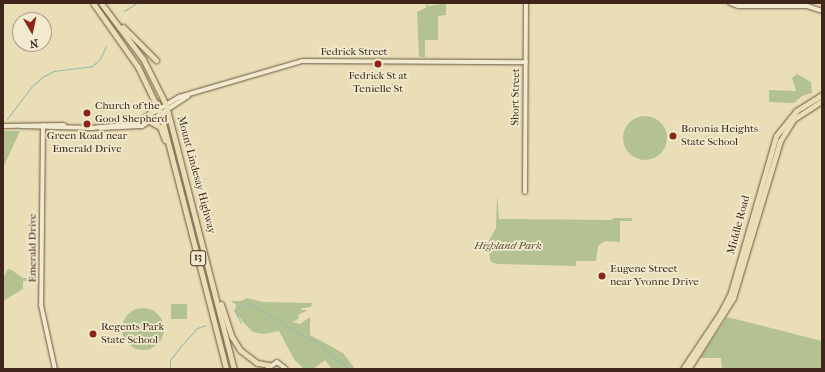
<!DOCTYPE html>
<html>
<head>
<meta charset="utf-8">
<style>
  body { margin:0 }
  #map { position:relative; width:825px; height:372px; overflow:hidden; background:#e9deb5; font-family:"IM FELL French Canon",serif }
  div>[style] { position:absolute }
  .green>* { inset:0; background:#b3c290; transform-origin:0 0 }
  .round { border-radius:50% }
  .stream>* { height:1px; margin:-0.5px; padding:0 0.5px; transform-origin:0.5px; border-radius:0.5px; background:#97bcae }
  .roads { filter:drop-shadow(0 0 1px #6a5441) drop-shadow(0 0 1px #6a5441) }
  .tertiary>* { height:4px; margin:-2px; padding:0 2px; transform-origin:2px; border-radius:2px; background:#f1eacf }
  .primary>* { height:5px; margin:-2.5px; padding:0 2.5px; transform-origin:2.5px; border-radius:2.5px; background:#e9deb5 }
  .trunk>* { height:5px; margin:-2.5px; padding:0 2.5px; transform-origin:2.5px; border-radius:2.5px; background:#e9deb5 }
  .dots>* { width:11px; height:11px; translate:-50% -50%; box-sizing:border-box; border:2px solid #f1eacf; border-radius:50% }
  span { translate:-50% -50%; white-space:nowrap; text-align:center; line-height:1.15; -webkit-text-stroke:3.5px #f1eacf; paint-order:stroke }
  .shield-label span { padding:1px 3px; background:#f1eacf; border:1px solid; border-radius:3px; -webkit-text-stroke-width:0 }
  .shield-label { font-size:10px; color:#40261a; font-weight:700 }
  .street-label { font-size:11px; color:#40261a }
  .poi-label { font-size:11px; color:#40261a }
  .left { translate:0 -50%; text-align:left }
  .park-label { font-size:11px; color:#5d4d38; font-style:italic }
  .frame { position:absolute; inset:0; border:4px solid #40261a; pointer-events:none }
  .north { position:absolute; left:12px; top:12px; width:40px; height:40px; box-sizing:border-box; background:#f1eacf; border:1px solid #aa9c87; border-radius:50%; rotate:171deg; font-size:11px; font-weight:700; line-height:16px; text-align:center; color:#40261a }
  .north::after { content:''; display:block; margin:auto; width:14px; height:18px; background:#8f2418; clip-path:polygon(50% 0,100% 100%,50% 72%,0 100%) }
</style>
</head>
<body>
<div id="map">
  <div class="green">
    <i style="clip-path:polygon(425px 3px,429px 6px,446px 3px,446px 15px,438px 16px,438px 40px,425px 40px,425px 57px,419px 57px,417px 12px,427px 7px)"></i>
    <i style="clip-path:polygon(797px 74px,811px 82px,812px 93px,802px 96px,794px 103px,769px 102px,769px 90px,796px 91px,792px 78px)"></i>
    <i class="round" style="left:623px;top:116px;width:44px;height:44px"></i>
    <i style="clip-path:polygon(3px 131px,20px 131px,3px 168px)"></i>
    <i style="clip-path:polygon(497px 195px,499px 219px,612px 220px,613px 218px,632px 218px,632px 221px,620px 221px,620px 242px,605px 241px,598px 246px,596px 261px,576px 261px,576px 266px,498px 264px,491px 262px,487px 244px,496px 228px)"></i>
    <i style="clip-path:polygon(10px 269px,23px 278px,37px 278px,37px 281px,23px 281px,23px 289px,3px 301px,3px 279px,7px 270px)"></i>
    <i style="clip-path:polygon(247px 298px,262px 302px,312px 303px,311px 307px,302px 308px,301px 310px,308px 310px,298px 315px,299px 318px,293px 322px,300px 324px,310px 317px,310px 335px,343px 353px,355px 369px,332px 369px,325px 360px,313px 369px,304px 369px,294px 359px,279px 331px,264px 334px,253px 332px,245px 324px,235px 312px,236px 305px,231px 301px,241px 301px)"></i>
    <i style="left:187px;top:304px;width:15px;height:16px;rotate:90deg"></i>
    <i class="round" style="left:122px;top:308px;width:42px;height:42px"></i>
    <i style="clip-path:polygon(727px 317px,822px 341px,822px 369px,722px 369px,721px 358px,700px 358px)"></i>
  </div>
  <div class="stream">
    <i style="left:124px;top:11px;width:15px;rotate:-32deg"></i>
    <i style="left:7px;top:119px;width:41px;rotate:-52.9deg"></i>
    <i style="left:32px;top:86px;width:16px;rotate:-40deg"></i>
    <i style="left:44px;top:76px;width:11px;rotate:-27deg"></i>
    <i style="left:54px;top:71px;width:38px;rotate:-7deg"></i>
    <i style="left:92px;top:66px;width:11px;rotate:-41deg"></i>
    <i style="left:100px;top:59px;width:14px;rotate:-65deg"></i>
    <i style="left:247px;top:302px;width:72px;rotate:30.8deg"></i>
    <i style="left:309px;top:339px;width:10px;rotate:17deg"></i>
    <i style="left:319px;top:342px;width:19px;rotate:51deg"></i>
    <i style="left:331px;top:357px;width:17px;rotate:28deg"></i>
    <i style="left:241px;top:323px;width:15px;rotate:-118deg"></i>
    <i style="left:234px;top:310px;width:10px;rotate:-29deg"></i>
    <i style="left:170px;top:369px;width:9px;rotate:-90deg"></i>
    <i style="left:170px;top:360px;width:16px;rotate:-52deg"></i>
    <i style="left:180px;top:347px;width:25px;rotate:-48deg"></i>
    <i style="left:197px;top:328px;width:9px;rotate:-18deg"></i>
  </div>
  <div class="roads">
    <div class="tertiary">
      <i style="left:730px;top:3px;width:9px;rotate:21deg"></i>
      <i style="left:738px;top:6px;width:69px"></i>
      <i style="left:807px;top:6px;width:16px;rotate:18deg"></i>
      <i style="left:43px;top:125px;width:180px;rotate:90.6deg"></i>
      <i style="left:41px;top:305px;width:66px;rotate:77.7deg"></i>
      <i style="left:3px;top:126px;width:61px;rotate:-0.9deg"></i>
      <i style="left:21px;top:126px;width:72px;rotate:1.6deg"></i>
      <i style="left:90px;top:128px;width:45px;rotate:-5.1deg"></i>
      <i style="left:135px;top:124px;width:52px;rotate:-31.5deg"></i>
      <i style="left:179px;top:97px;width:128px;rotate:-16.3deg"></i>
      <i style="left:302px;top:61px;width:224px;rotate:0.3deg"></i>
      <i style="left:100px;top:128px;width:42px;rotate:-2.7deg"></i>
      <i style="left:142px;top:126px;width:55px;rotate:-33.1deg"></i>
      <i style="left:525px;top:192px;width:189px;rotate:-89.7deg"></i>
      <i style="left:267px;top:369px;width:12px;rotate:-35deg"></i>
      <i style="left:277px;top:362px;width:11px;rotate:38deg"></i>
    </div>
    <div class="primary">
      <i style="left:683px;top:369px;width:69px;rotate:-56.3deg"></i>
      <i style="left:721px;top:312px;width:22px;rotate:-63deg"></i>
      <i style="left:731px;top:292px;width:162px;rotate:-73.9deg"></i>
      <i style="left:776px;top:136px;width:32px;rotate:-51deg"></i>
      <i style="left:796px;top:111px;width:31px;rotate:-32deg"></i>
      <i style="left:688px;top:369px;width:84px;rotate:-57.6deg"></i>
      <i style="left:733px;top:298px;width:164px;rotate:-73.3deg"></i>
      <i style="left:780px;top:141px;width:26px;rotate:-58deg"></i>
      <i style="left:794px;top:119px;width:33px;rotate:-33deg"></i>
    </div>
    <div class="trunk">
      <i style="left:93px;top:3px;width:78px;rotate:54.9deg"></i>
      <i style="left:138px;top:67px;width:53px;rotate:64.4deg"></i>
      <i style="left:161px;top:115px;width:262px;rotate:75.6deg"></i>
      <i style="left:101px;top:3px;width:70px;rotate:53.1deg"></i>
      <i style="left:143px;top:59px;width:51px;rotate:63.4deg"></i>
      <i style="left:166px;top:105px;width:273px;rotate:75.6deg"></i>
      <i style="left:123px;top:27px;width:47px;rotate:45deg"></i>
      <i style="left:145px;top:119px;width:20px;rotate:-53deg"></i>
      <i style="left:151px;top:122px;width:10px;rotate:29deg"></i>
      <i style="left:160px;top:127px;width:14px;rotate:69deg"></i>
      <i style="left:221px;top:304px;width:35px;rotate:72deg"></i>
      <i style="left:232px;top:337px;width:15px;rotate:58deg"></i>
      <i style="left:240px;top:350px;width:21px;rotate:37deg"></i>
      <i style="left:257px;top:363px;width:12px;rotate:9deg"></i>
    </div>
  </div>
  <div class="dots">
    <i style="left:378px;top:64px;background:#8f2418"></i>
    <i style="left:87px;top:113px;background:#8f2418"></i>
    <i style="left:87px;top:124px;background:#8f2418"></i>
    <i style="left:673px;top:136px;background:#8f2418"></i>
    <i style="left:602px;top:276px;background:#8f2418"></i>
    <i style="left:93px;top:334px;background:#8f2418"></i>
  </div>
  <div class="shield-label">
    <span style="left:198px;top:258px">13</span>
  </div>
  <div class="street-label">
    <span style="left:354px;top:52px">Fedrick Street</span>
    <span style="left:516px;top:97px;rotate:-89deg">Short Street</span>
    <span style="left:196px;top:175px;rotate:75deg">Mount Lindesay Highway</span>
    <span style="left:739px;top:225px;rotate:-75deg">Middle Road</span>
    <span style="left:33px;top:248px;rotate:-90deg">Emerald Drive</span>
  </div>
  <div class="poi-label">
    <span style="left:378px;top:83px">Fedrick St at<br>Tenielle St</span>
    <span class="left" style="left:95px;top:113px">Church of the<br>Good Shepherd</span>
    <span class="left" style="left:681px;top:136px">Boronia Heights<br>State School</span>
    <span style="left:87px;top:143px">Green Road near<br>Emerald Drive</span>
    <span class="left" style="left:610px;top:276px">Eugene Street<br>near Yvonne Drive</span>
    <span class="left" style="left:101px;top:334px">Regents Park<br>State School</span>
  </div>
  <div class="park-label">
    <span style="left:508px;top:246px">Highland Park</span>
  </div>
  <div class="frame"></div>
  <div class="north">N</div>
</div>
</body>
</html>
